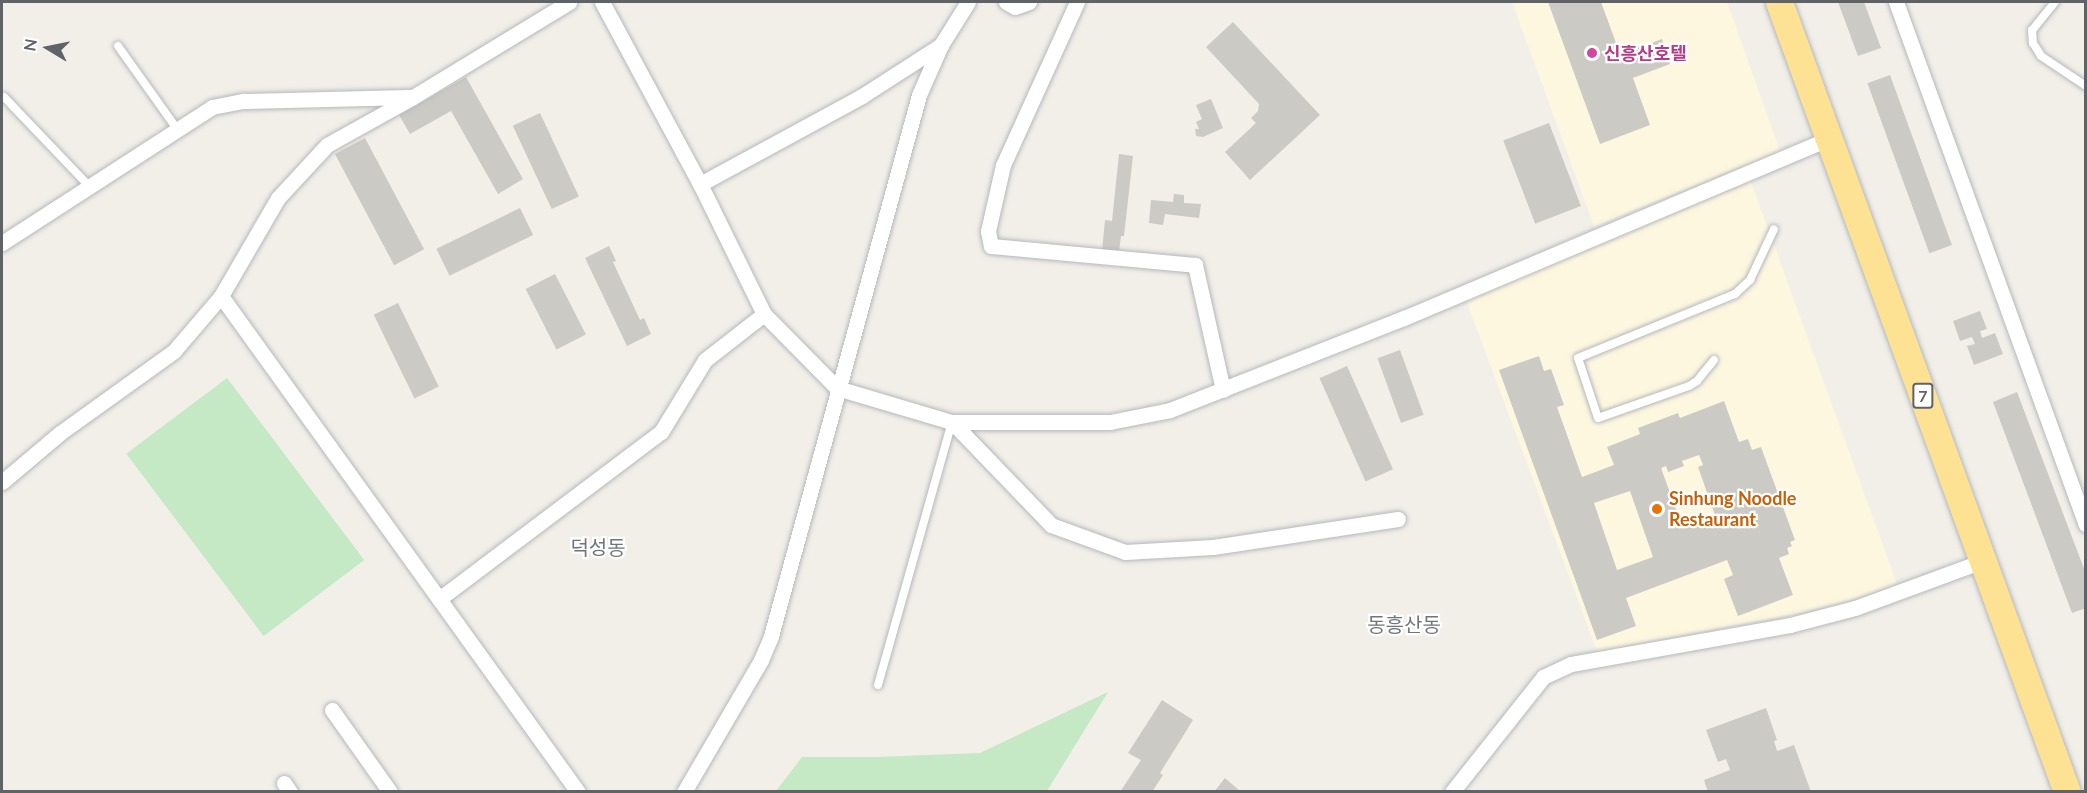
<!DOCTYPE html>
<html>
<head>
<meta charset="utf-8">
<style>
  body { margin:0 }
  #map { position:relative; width:2087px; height:793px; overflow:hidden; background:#f1efe8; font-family:Lato,"Noto Sans KR",sans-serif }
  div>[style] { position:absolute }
  .commercial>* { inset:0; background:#fef7e0 }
  .green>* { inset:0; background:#c5e8c5; transform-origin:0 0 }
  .building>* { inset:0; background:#cccac5; transform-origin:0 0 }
  .roads { filter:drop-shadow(0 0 2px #b5b8bc) drop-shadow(0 0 2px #b5b8bc) }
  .lane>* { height:8px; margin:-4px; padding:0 4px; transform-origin:4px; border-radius:4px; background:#fff }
  .street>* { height:15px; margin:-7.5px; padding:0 7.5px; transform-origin:7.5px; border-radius:7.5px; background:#fff }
  .highway>* { height:27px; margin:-13.5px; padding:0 13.5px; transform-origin:13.5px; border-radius:13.5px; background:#fde293 }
  .dots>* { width:16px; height:16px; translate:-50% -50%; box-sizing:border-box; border:3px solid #fff; border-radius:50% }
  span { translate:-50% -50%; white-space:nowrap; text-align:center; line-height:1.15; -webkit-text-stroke:4.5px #fff; paint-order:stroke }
  .shield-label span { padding:2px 4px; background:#fff; border:2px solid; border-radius:4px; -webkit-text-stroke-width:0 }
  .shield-label { font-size:16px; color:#5f6368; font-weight:700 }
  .hotel-label { font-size:18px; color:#b23c85; font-weight:700 }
  .left { translate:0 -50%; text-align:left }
  .food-label { font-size:18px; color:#c56008; font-weight:700 }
  .neighbourhood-label { font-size:20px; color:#70757a }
  .frame { position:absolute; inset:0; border:3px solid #5f6368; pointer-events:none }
  .north { position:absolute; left:18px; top:18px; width:60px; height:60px; -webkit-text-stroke:4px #fff; paint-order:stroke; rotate:280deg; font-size:16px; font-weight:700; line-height:24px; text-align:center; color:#5f6368 }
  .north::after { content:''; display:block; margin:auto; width:21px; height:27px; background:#5f6368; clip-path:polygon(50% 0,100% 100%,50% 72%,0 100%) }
</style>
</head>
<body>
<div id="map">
  <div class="commercial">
    <i style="clip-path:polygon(1512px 2px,1727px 2px,1780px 151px,1594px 226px)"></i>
    <i style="clip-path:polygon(1750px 179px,1897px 584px,1851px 600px,1797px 613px,1597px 651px,1466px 300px)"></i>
  </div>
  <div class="green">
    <i style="left:227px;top:378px;width:228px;height:126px;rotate:53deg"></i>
    <i style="clip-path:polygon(1108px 692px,1047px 791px,776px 791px,802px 757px,878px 757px,980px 753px)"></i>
  </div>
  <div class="building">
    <i style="clip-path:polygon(1548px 2px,1601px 2px,1620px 54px,1662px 39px,1670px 64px,1633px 78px,1650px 125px,1600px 144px)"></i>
    <i style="clip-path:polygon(1838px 2px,1864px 2px,1881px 48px,1858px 56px)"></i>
    <i style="clip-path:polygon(1233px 22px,1320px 115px,1250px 180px,1225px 152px,1256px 123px,1251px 118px,1258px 111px,1259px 104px,1206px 47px)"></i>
    <i style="left:1890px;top:75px;width:181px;height:24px;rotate:70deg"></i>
    <i style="clip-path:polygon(466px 77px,523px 179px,498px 194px,451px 111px,410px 134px,399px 115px)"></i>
    <i style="clip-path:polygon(1211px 99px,1223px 128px,1203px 137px,1196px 136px,1195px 129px,1199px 129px,1196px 122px,1202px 119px,1196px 105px)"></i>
    <i style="left:540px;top:113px;width:92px;height:30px;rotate:65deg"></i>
    <i style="left:1549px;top:123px;width:89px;height:49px;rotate:69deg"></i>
    <i style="left:365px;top:138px;width:126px;height:34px;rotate:62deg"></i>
    <i style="clip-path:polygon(1119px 154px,1133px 156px,1124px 236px,1121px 236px,1119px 252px,1102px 251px,1105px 220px,1112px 221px)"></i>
    <i style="clip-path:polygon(1174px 194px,1184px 195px,1184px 203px,1201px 204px,1199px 218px,1165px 214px,1163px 225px,1149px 223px,1151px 200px,1173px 202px)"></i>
    <i style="left:520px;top:208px;width:30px;height:93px;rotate:64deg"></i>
    <i style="clip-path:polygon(609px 246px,616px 261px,613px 262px,640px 320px,644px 318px,651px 334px,627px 346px,585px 258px)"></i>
    <i style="left:555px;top:274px;width:68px;height:33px;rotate:63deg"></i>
    <i style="left:398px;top:303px;width:93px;height:27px;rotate:64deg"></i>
    <i style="clip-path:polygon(1980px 311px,1987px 329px,1980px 331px,1982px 338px,1995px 333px,2003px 354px,1974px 365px,1967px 346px,1975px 344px,1972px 337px,1960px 341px,1953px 321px)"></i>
    <i style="left:1400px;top:350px;width:69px;height:24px;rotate:70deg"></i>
    <i style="clip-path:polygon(evenodd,1539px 356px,1544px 371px,1551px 369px,1564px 405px,1557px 407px,1582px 477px,1614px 465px,1607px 447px,1640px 434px,1638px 428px,1678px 413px,1680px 418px,1724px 401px,1739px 442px,1748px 439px,1752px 450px,1761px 447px,1795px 540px,1790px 542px,1792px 546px,1787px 548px,1789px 554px,1779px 558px,1793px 595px,1738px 616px,1724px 579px,1733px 575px,1727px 560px,1626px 598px,1636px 626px,1597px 640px,1499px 370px,1539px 356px,1699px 455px,1703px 465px,1698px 467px,1715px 515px,1682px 526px,1661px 468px,1666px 466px,1668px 472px,1684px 466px,1682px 461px,1699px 455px,1539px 356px,1630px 491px,1653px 557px,1617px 570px,1594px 503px,1630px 491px)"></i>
    <i style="left:1347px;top:366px;width:113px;height:30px;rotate:66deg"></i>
    <i style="clip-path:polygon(2017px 392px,2086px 574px,2086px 608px,2072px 613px,1993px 402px)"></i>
    <i style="clip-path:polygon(1162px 700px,1193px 720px,1160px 773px,1163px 775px,1152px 792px,1120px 792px,1141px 760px,1128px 753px)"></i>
    <i style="clip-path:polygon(1766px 708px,1777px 740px,1774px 741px,1777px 751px,1794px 745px,1811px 792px,1708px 792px,1704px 780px,1730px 770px,1726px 759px,1718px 762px,1706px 730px)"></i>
    <i style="clip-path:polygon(1225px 778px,1241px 792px,1214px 792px)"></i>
  </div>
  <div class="roads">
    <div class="lane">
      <i style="left:2055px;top:2px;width:36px;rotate:129deg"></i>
      <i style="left:2032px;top:30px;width:13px;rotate:86deg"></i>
      <i style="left:2033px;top:43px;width:15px;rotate:58deg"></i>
      <i style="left:2041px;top:56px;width:54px;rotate:33.7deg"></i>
      <i style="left:118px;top:46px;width:102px;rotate:54.6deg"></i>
      <i style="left:4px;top:97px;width:122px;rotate:46.3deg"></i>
      <i style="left:1714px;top:360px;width:27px;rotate:129deg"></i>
      <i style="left:1697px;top:381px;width:9px;rotate:148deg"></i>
      <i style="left:1689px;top:386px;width:96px;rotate:160.6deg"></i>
      <i style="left:1598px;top:418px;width:63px;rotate:-108.4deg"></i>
      <i style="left:1578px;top:358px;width:170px;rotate:-22.2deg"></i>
      <i style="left:1735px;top:294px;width:21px;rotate:-43deg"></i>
      <i style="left:1750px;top:280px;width:56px;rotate:-64.8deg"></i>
      <i style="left:878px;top:685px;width:273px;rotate:-74.3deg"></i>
    </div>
    <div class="street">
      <i style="left:602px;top:2px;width:207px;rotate:61.7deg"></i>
      <i style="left:700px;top:184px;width:145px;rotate:63.8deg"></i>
      <i style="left:764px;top:314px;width:104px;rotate:45.4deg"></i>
      <i style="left:837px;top:388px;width:120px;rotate:16.5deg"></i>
      <i style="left:952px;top:422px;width:158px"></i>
      <i style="left:1110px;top:422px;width:61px;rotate:-11.3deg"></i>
      <i style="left:1170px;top:410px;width:251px;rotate:-21.5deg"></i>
      <i style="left:1404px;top:318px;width:460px;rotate:-22.9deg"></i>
      <i style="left:1006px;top:2px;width:10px;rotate:29deg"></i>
      <i style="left:1015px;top:7px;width:15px;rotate:-20deg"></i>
      <i style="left:1077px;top:2px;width:179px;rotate:114.4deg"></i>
      <i style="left:1003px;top:165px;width:68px;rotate:102.8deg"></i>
      <i style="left:988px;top:231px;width:15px;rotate:79deg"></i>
      <i style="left:991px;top:246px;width:205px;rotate:5.3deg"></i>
      <i style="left:1195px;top:265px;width:128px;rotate:77.4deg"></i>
      <i style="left:1896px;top:2px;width:556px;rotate:70.03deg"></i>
      <i style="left:700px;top:184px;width:184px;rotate:-28.5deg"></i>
      <i style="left:862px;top:96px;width:94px;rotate:-32.8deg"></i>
      <i style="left:2px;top:243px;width:250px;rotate:-32.9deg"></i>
      <i style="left:212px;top:107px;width:33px;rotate:-11deg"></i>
      <i style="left:244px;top:101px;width:166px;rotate:-1.4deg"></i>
      <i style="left:221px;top:296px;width:611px;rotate:54.26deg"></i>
      <i style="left:952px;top:422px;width:143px;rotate:46.1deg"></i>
      <i style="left:1051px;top:525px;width:79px;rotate:20deg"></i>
      <i style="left:1125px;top:552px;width:88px;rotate:-3.3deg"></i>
      <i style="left:1213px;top:547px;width:187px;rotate:-8.6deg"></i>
      <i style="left:2px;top:482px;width:76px;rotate:-40.2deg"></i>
      <i style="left:60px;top:433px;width:140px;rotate:-35.7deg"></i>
      <i style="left:174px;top:351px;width:72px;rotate:-49.5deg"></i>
      <i style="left:221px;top:296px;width:113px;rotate:-59.8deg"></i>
      <i style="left:278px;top:198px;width:72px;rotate:-47.2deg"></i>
      <i style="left:327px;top:145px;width:98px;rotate:-29.2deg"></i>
      <i style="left:413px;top:97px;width:183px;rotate:-31.3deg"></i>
      <i style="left:439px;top:599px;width:278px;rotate:-37deg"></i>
      <i style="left:661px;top:432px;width:84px;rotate:-58.6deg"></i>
      <i style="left:705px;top:360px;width:75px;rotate:-37.9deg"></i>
      <i style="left:332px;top:710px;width:100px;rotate:54.7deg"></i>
      <i style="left:284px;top:783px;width:11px;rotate:56deg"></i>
      <i style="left:684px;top:792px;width:153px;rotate:-59.7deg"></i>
      <i style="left:761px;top:660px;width:26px;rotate:-67deg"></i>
      <i style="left:771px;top:636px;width:561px;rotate:-74.7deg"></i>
      <i style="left:919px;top:95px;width:55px;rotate:-66.3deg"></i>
      <i style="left:941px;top:45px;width:51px;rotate:-57.9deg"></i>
      <i style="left:1452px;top:792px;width:147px;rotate:-51.6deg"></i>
      <i style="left:1543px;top:677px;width:31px;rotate:-25deg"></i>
      <i style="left:1571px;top:664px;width:222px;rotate:-10.1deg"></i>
      <i style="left:1790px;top:625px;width:67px;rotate:-14.7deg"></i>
      <i style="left:1855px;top:608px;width:136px;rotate:-20.2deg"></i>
    </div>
    <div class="highway">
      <i style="left:1779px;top:2px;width:841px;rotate:69.97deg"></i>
    </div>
  </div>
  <div class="dots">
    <i style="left:1592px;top:53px;background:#d1479c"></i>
    <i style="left:1657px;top:509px;background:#e8710a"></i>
  </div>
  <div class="shield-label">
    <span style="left:1923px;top:396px">7</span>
  </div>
  <div class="hotel-label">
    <span class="left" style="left:1604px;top:53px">신흥산호텔</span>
  </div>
  <div class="food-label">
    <span class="left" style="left:1669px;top:509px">Sinhung Noodle<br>Restaurant</span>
  </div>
  <div class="neighbourhood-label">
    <span style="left:598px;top:547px">덕성동</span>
    <span style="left:1404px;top:624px">동흥산동</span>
  </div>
  <div class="frame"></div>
  <div class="north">N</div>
</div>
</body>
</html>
